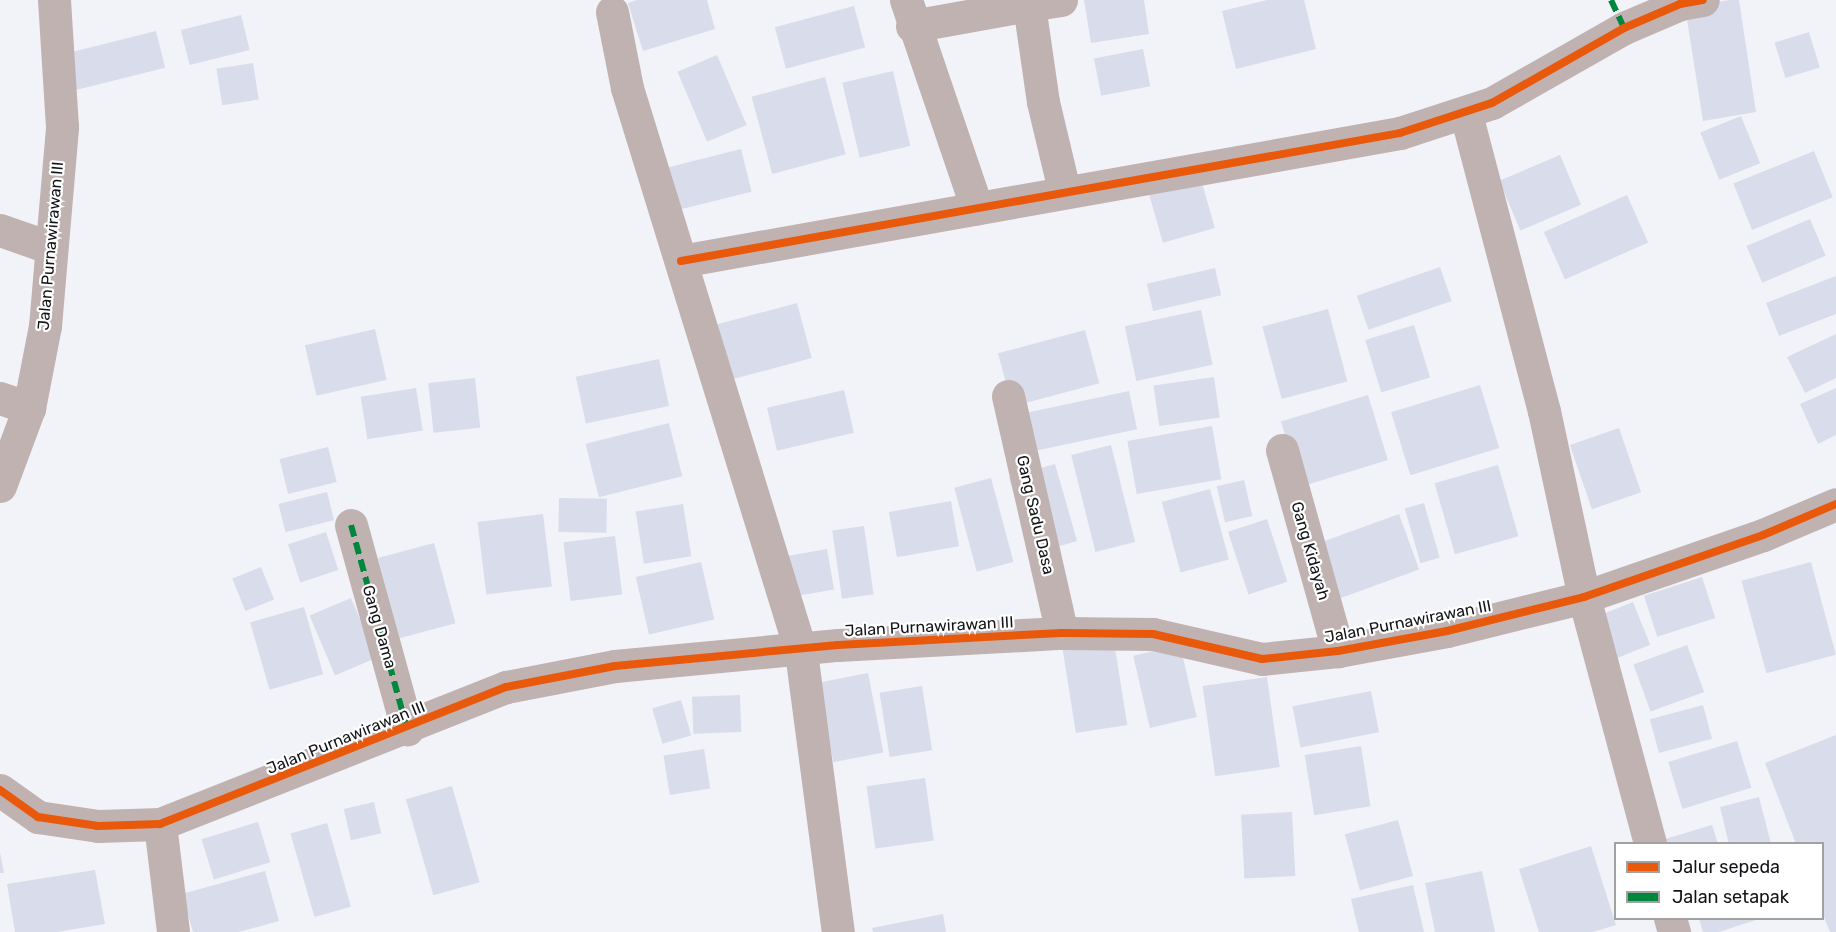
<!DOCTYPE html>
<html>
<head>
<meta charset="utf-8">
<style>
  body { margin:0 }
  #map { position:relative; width:1836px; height:932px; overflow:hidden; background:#f2f3f8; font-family:Rubik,sans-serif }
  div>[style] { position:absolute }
  .building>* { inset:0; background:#d9dceb; transform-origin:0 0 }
  .minor>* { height:33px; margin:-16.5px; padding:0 16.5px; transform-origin:16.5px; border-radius:16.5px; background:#c1b2b2 }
  .quiet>* { height:6px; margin-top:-3px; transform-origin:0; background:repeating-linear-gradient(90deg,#00873e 0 12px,transparent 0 18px) }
  .cycleway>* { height:8px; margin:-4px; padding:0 4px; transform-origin:4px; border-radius:4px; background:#e8590c }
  span { translate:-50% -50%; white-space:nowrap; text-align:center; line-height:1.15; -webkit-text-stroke:4.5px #fff; paint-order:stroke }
  .street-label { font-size:16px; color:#131417 }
  .legend { position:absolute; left:1614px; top:842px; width:210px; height:78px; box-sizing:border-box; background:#fff; border:2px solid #a1a1a2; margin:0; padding:8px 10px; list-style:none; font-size:18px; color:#131417 }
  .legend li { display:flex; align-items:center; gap:12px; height:30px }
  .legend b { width:30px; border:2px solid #a1a1a2 }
</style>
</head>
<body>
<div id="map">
  <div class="building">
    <i style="clip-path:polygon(637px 0,707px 0,715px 29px,643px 51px,628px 3px)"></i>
    <i style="clip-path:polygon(1084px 0,1144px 0,1149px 34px,1091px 43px)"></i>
    <i style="clip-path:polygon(1267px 0,1304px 0,1316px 49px,1236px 69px,1222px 11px)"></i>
    <i style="clip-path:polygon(1730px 0,1739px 0,1756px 112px,1703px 121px,1685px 7px)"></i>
    <i style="left:854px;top:6px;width:43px;height:82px;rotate:75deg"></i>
    <i style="left:241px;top:15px;width:36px;height:62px;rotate:76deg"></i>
    <i style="left:156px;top:31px;width:38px;height:95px;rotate:76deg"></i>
    <i style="left:1809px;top:32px;width:37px;height:36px;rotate:73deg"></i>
    <i style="left:1143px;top:49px;width:38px;height:50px;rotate:79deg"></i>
    <i style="left:717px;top:55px;width:76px;height:43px;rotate:67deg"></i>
    <i style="left:253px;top:63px;width:37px;height:37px;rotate:81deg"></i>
    <i style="left:893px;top:71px;width:77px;height:52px;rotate:77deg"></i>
    <i style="left:825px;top:77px;width:80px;height:76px;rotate:75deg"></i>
    <i style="left:1741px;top:116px;width:51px;height:44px;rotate:68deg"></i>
    <i style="left:741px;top:149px;width:44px;height:76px;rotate:76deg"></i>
    <i style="left:1814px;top:151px;width:50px;height:87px;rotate:68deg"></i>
    <i style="left:1560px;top:155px;width:54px;height:66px;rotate:67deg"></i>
    <i style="left:1200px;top:176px;width:54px;height:54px;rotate:74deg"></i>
    <i style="left:1627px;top:195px;width:52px;height:91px;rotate:66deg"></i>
    <i style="left:1810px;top:219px;width:40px;height:69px;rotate:67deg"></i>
    <i style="left:1440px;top:267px;width:36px;height:88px;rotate:71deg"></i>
    <i style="left:1215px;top:268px;width:28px;height:70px;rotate:77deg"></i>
    <i style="clip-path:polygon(1836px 276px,1836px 314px,1779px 336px,1766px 303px)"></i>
    <i style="left:797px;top:303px;width:57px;height:88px;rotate:75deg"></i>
    <i style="left:1328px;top:309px;width:75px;height:68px;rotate:75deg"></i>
    <i style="left:1201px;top:310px;width:56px;height:78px;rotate:78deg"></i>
    <i style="left:1414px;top:325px;width:55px;height:51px;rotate:73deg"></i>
    <i style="left:375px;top:329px;width:52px;height:72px;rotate:77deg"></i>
    <i style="left:1085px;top:330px;width:55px;height:90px;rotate:75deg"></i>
    <i style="clip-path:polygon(1836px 334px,1836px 378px,1805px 393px,1787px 357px)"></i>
    <i style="left:659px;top:359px;width:48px;height:85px;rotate:78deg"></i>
    <i style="left:1214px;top:377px;width:41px;height:61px;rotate:82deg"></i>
    <i style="left:475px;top:378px;width:50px;height:47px;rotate:84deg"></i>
    <i style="left:1480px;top:385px;width:66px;height:93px;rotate:73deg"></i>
    <i style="left:416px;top:388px;width:43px;height:56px;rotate:81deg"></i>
    <i style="clip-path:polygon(1836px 388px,1836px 435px,1818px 444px,1800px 404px)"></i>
    <i style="left:844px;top:390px;width:44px;height:79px;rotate:77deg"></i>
    <i style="left:1129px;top:391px;width:39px;height:122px;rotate:78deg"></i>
    <i style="left:1368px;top:395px;width:68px;height:91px;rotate:73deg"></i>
    <i style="left:669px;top:423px;width:55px;height:86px;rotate:76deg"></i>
    <i style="left:1212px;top:426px;width:54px;height:86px;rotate:80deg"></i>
    <i style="left:1619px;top:428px;width:68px;height:52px;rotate:71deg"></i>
    <i style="left:1111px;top:445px;width:100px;height:41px;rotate:76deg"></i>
    <i style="left:328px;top:447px;width:36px;height:50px;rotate:76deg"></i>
    <i style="left:1055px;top:464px;width:80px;height:48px;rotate:74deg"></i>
    <i style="left:1498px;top:465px;width:74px;height:66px;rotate:74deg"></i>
    <i style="left:991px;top:478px;width:87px;height:38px;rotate:75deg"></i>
    <i style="left:1244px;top:480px;width:37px;height:28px;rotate:77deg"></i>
    <i style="left:1210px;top:489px;width:73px;height:50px;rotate:75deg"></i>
    <i style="left:327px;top:492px;width:29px;height:50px;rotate:76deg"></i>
    <i style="left:559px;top:498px;width:48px;height:34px;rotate:1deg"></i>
    <i style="left:951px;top:501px;width:46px;height:63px;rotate:80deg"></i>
    <i style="left:1424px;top:503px;width:57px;height:20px;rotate:74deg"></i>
    <i style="left:683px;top:504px;width:53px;height:48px;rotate:81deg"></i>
    <i style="left:543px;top:514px;width:73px;height:66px;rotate:83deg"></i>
    <i style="left:1399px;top:514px;width:59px;height:93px;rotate:70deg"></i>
    <i style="left:1267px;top:519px;width:66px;height:41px;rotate:72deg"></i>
    <i style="left:864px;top:526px;width:69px;height:32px;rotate:82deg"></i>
    <i style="left:326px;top:532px;width:40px;height:40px;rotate:72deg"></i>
    <i style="left:615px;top:536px;width:59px;height:52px;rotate:83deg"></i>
    <i style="left:434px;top:543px;width:83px;height:58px;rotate:75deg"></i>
    <i style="left:827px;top:549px;width:41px;height:47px;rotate:80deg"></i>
    <i style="left:701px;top:562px;width:59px;height:67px;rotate:77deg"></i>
    <i style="left:1811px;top:562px;width:96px;height:72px;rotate:75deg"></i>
    <i style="left:261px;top:567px;width:35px;height:31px;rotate:68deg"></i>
    <i style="left:1702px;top:577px;width:43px;height:61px;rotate:72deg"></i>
    <i style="left:351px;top:598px;width:65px;height:45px;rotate:67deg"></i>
    <i style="left:1633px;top:602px;width:46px;height:41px;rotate:68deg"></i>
    <i style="left:304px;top:607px;width:70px;height:56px;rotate:74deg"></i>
    <i style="left:1113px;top:635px;width:91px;height:52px;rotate:81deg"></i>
    <i style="left:1180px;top:645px;width:74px;height:48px;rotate:77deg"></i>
    <i style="left:1687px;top:645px;width:50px;height:57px;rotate:70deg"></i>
    <i style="left:868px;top:673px;width:81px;height:51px;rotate:79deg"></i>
    <i style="left:1267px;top:677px;width:91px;height:65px;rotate:82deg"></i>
    <i style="left:922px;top:686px;width:65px;height:43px;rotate:81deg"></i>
    <i style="left:1371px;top:691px;width:42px;height:80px;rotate:79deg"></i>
    <i style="left:740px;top:695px;width:37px;height:48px;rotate:88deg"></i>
    <i style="left:681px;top:700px;width:37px;height:30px;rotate:74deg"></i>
    <i style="left:1703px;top:705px;width:35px;height:55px;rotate:75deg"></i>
    <i style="clip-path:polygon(1836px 735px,1836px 932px,1830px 932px,1822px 912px,1822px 844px,1796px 844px,1765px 763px)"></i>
    <i style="left:1737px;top:741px;width:49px;height:72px;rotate:73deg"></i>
    <i style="left:1361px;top:746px;width:61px;height:57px;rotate:81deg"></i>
    <i style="left:704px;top:749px;width:40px;height:41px;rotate:81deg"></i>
    <i style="left:925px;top:778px;width:63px;height:59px;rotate:82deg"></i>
    <i style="left:452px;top:786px;width:100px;height:48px;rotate:74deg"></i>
    <i style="clip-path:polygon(1759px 797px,1771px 844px,1729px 844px,1720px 807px)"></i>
    <i style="left:374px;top:802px;width:32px;height:31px;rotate:77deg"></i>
    <i style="left:1292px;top:812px;width:64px;height:51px;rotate:87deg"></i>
    <i style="left:1398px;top:820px;width:58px;height:55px;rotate:75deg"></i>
    <i style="left:258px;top:822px;width:42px;height:59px;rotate:73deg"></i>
    <i style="left:327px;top:823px;width:87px;height:38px;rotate:74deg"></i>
    <i style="clip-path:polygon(1712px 825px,1718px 844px,1655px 844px,1655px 842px)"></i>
    <i style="clip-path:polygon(1591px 846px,1616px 925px,1593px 932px,1539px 932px,1519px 869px)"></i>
    <i style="clip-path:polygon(0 852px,4px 873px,0 873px)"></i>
    <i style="clip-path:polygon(95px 870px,105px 924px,57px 932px,15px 932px,7px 884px)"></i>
    <i style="clip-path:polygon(265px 871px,279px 921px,239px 932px,193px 932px,182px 894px)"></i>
    <i style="clip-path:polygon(1482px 871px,1495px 932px,1435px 932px,1425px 883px)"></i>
    <i style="clip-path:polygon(1413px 885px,1424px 932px,1359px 932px,1351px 899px)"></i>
    <i style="clip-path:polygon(943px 914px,946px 932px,873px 932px,872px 928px)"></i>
    <i style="clip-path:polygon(1699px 918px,1759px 918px,1759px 919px,1719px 932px,1703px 932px)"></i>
  </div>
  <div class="minor">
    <i style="left:906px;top:0;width:220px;rotate:71.2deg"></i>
    <i style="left:1061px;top:0;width:32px;rotate:171deg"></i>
    <i style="left:1029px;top:5px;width:98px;rotate:81.8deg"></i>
    <i style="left:1043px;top:102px;width:90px;rotate:76.6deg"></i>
    <i style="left:612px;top:12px;width:77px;rotate:78.8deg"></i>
    <i style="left:627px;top:88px;width:590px;rotate:72.85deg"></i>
    <i style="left:801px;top:652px;width:282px;rotate:82.5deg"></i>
    <i style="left:912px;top:26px;width:119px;rotate:-10.2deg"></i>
    <i style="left:1466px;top:114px;width:307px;rotate:75.3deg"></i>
    <i style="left:1544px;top:411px;width:190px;rotate:77.9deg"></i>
    <i style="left:1584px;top:597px;width:256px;rotate:75deg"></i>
    <i style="left:0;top:230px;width:54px;rotate:19.4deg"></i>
    <i style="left:681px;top:261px;width:730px;rotate:-10.09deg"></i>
    <i style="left:1400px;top:133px;width:97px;rotate:-18.1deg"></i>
    <i style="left:1492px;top:103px;width:152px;rotate:-29.6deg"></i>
    <i style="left:1624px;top:28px;width:61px;rotate:-23.2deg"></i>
    <i style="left:1680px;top:4px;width:23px;rotate:-10deg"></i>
    <i style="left:1008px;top:396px;width:243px;rotate:77.2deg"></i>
    <i style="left:0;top:398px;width:31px;rotate:19deg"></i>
    <i style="left:1282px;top:450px;width:209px;rotate:74.4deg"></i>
    <i style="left:0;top:486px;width:83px;rotate:-69.6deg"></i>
    <i style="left:29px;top:408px;width:84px;rotate:-79deg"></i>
    <i style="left:45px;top:326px;width:200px;rotate:-85.1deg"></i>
    <i style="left:62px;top:127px;width:127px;rotate:-93.6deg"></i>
    <i style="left:351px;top:525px;width:212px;rotate:74.6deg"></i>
    <i style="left:0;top:790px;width:47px;rotate:35.4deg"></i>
    <i style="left:38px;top:817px;width:61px;rotate:8.5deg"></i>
    <i style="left:98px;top:826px;width:62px;rotate:-1.8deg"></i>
    <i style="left:160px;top:824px;width:372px;rotate:-21.6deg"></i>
    <i style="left:506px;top:687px;width:111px;rotate:-10.9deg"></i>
    <i style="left:615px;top:666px;width:224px;rotate:-5.4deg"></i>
    <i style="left:838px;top:645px;width:224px;rotate:-3.1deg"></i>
    <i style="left:1062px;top:633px;width:91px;rotate:0.6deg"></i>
    <i style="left:1153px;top:634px;width:112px;rotate:12.9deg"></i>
    <i style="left:1262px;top:659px;width:76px;rotate:-6deg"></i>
    <i style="left:1338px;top:651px;width:111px;rotate:-10.4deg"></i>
    <i style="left:1447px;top:631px;width:141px;rotate:-13.9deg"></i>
    <i style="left:1584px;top:597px;width:189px;rotate:-19.1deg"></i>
    <i style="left:1763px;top:535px;width:79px;rotate:-23deg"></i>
    <i style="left:160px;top:824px;width:109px;rotate:83.1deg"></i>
    <i style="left:1670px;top:918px;width:15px;rotate:74deg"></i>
  </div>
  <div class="quiet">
    <i style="left:1611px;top:0;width:31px;rotate:65deg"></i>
    <i style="left:351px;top:525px;width:212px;rotate:74.6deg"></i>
  </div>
  <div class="cycleway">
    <i style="left:681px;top:261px;width:730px;rotate:-10.09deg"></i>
    <i style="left:1400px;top:133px;width:97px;rotate:-18.1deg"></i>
    <i style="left:1492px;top:103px;width:152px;rotate:-29.6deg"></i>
    <i style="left:1624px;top:28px;width:61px;rotate:-23.2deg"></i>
    <i style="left:1680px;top:4px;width:23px;rotate:-10deg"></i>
    <i style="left:0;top:790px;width:47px;rotate:35.4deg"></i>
    <i style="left:38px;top:817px;width:61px;rotate:8.5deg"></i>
    <i style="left:98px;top:826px;width:62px;rotate:-1.8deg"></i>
    <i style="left:160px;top:824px;width:372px;rotate:-21.6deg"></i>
    <i style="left:506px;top:687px;width:111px;rotate:-10.9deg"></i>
    <i style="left:615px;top:666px;width:224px;rotate:-5.4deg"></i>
    <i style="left:838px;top:645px;width:224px;rotate:-3.1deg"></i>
    <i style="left:1062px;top:633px;width:91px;rotate:0.6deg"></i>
    <i style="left:1153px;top:634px;width:112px;rotate:12.9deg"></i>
    <i style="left:1262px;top:659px;width:76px;rotate:-6deg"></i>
    <i style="left:1338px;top:651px;width:111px;rotate:-10.4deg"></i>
    <i style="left:1447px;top:631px;width:141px;rotate:-13.9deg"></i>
    <i style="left:1584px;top:597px;width:189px;rotate:-19.1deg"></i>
    <i style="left:1763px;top:535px;width:79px;rotate:-23deg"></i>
  </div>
  <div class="street-label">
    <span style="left:51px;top:246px;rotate:-85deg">Jalan Purnawirawan III</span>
    <span style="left:1035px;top:515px;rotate:77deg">Gang Sadu Dasa</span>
    <span style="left:1310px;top:551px;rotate:74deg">Gang Kidayah</span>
    <span style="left:1408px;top:622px;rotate:-11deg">Jalan Purnawirawan III</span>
    <span style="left:379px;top:627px;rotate:74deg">Gang Dama</span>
    <span style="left:929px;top:627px;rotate:-3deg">Jalan Purnawirawan III</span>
    <span style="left:346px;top:738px;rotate:-22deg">Jalan Purnawirawan III</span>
  </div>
  <ul class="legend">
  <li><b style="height:8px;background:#e8590c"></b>Jalur sepeda</li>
  <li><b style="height:8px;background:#00873e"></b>Jalan setapak</li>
  </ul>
</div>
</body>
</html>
